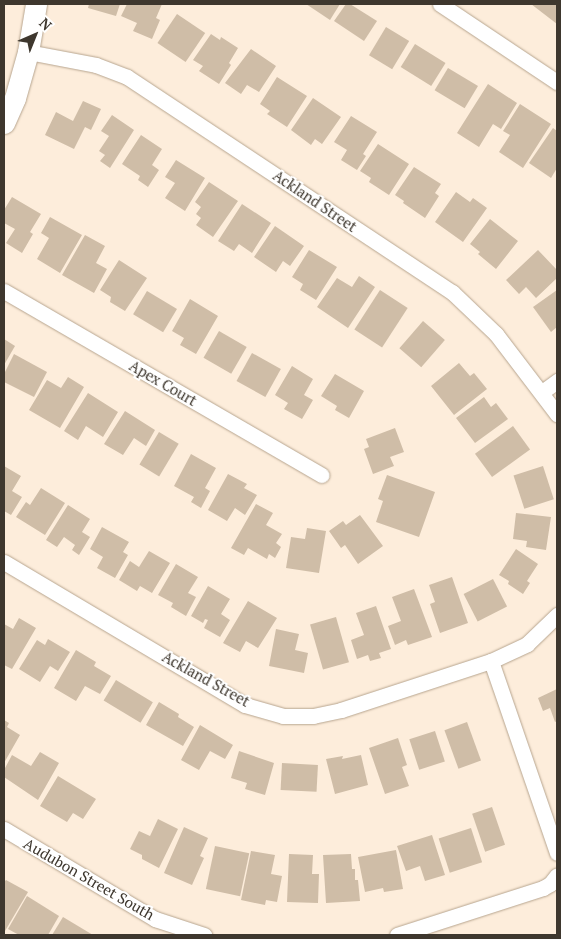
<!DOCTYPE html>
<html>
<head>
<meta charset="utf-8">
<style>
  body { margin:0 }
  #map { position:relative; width:561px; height:939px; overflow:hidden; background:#fdeddb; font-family:"PT Serif",serif }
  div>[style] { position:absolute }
  .building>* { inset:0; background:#cfbda7; transform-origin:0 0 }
  .roads { filter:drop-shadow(0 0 1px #b7a58f) drop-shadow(0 0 1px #b7a58f) }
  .street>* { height:15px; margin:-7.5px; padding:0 7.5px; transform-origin:7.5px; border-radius:7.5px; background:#fff }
  .secondary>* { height:21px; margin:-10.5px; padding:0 10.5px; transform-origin:10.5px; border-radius:10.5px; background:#fff }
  span { translate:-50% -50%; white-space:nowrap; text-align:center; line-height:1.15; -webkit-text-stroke:4px #fff; paint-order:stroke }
  .street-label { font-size:15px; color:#3e372e }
  .frame { position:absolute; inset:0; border:5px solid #3e372e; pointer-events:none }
  .north { position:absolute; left:10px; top:10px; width:50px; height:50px; -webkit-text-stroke:4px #fff; paint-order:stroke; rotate:44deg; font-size:14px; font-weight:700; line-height:20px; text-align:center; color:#3e372e }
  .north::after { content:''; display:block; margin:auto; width:18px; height:22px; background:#3e372e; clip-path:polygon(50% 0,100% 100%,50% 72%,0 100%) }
</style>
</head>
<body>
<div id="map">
  <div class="building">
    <i style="clip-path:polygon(89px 4px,120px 4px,116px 16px,88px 8px)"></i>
    <i style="clip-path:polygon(127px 4px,162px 4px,156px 18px,160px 20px,152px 39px,133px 31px,137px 23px,121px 16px)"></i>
    <i style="clip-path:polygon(306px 4px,340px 4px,330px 20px)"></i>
    <i style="clip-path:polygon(346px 4px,350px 4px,377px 21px,364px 41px,334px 21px)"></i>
    <i style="clip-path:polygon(531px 4px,557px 4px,557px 24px)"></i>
    <i style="left:177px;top:14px;width:34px;height:35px;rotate:34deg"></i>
    <i style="left:386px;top:27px;width:27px;height:33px;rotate:31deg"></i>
    <i style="clip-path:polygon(211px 34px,220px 40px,221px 37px,238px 48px,229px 63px,231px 65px,219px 84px,199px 71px,203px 66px,193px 60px)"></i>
    <i style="left:415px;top:44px;width:36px;height:27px;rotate:32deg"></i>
    <i style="clip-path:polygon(251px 49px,276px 66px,259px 92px,247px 85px,241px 94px,225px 83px)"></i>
    <i style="left:448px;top:68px;width:35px;height:26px;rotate:31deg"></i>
    <i style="clip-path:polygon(277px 77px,307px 96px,287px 127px,267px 114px,270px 111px,260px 104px)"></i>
    <i style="clip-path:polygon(488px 84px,517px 103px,501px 129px,493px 124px,479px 147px,457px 133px)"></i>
    <i style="clip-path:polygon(313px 98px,341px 117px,322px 144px,315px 139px,311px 145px,291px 130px)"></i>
    <i style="clip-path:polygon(83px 101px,101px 109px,91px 130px,85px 127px,74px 149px,45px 135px,56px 112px,73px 121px)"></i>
    <i style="clip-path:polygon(520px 104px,551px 124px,523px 168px,499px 152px,510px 135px,503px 131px)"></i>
    <i style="clip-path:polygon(112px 115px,134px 130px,110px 168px,100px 161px,105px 155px,99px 151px,109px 136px,101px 131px)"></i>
    <i style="clip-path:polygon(351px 116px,377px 132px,363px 154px,366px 156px,357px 170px,341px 160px,347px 150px,334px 142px)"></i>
    <i style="clip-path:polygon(553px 128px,557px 131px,557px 168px,551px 178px,529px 163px)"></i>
    <i style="clip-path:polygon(141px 135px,162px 149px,152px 165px,159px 170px,148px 187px,138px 180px,140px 176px,122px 164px)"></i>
    <i style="clip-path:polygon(378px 144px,409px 164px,389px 195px,369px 182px,371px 178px,360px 171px)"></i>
    <i style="clip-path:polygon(176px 160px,205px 178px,185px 211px,165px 198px,175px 183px,165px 177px)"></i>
    <i style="clip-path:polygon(414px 167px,441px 184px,435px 193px,439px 196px,425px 218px,403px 203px,404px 201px,395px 195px)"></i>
    <i style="clip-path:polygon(209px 182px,238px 201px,213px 237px,196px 225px,201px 218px,196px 214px,201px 207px,195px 202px)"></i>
    <i style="clip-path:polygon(456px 192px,470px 202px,473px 198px,487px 208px,463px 242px,435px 222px)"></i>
    <i style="clip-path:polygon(12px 197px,41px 214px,30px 232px,33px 234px,22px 253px,6px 243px,15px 229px,4px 223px,4px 210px)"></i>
    <i style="clip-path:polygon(242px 204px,271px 223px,252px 253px,239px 244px,234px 251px,218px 241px)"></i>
    <i style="clip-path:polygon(50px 217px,82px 235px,60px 273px,37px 259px,49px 238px,41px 233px)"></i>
    <i style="clip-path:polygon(490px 219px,518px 241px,496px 269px,478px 254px,480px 252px,470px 244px)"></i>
    <i style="clip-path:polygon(275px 226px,304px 246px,290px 266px,283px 261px,276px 272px,254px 257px)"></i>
    <i style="clip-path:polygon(85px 235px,105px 246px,96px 263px,107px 269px,94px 293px,62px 275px)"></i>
    <i style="clip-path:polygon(309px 250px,337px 267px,316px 300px,300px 290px,303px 284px,292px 277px)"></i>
    <i style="clip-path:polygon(538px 250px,557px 270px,557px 278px,536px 298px,526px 287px,519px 294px,506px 280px)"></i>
    <i style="clip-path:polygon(119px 260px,147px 278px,125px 311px,110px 302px,111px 297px,100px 290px)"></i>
    <i style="clip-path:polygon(359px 276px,375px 287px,348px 328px,317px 307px,337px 278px,352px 287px)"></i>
    <i style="left:380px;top:290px;width:33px;height:47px;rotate:33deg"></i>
    <i style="clip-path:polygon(557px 290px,557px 327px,551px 332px,533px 307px)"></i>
    <i style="left:147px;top:291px;width:35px;height:27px;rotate:31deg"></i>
    <i style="clip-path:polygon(190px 299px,218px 316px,196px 354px,180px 345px,184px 338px,172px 331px)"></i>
    <i style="left:423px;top:321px;width:29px;height:36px;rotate:41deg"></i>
    <i style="left:219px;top:331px;width:32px;height:31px;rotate:30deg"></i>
    <i style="clip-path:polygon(4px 339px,15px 346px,4px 365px)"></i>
    <i style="left:252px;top:353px;width:33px;height:32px;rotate:29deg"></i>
    <i style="clip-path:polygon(14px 354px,47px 372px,34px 397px,4px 382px,4px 374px)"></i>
    <i style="clip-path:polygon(459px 363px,470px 376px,474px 373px,487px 389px,454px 415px,431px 386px)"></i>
    <i style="clip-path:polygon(292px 366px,313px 379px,304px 395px,313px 400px,302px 419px,284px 409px,288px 403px,275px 395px)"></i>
    <i style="clip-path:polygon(335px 374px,364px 391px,349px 418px,335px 410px,337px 406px,321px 396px)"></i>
    <i style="clip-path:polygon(68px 377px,84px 387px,60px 428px,29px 410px,47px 380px,61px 388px)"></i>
    <i style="clip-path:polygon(88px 393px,118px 412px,103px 437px,86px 426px,78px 440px,64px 431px)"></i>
    <i style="clip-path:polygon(484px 397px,491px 407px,496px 403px,508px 419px,475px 443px,456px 418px)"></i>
    <i style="clip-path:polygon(125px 411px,155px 430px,146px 446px,134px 438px,123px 455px,104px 444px)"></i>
    <i style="left:513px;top:426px;width:29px;height:47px;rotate:54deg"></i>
    <i style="clip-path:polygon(395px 428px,404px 452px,390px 457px,394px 466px,373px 474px,364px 449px,369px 447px,366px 439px)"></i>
    <i style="left:159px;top:432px;width:23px;height:38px;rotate:31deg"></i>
    <i style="clip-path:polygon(191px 454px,216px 468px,205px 488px,210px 491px,201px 508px,191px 502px,194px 497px,174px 486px)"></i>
    <i style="clip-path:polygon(4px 466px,21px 476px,12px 491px,22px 497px,11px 515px,4px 511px)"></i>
    <i style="left:543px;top:466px;width:35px;height:31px;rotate:72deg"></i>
    <i style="clip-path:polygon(228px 474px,247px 484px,244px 488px,257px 495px,245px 515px,235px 508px,227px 521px,208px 510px)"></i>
    <i style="clip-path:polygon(387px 475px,435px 492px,419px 537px,376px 522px,383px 501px,378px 499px)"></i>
    <i style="clip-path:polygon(41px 488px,65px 503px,45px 535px,16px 517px,26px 502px,30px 505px)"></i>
    <i style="clip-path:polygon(256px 504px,273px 513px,266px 525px,282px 534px,276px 543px,281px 547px,275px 558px,269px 554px,267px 559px,248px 548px,244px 555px,231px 548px)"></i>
    <i style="clip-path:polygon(68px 505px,90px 519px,82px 532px,90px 537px,79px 555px,72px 550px,75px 545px,64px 537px,57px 547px,46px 540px)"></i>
    <i style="clip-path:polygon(516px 513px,551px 517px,546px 550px,526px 547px,527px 541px,513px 539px)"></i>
    <i style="clip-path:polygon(360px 515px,383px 546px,358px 564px,345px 545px,341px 548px,329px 531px,343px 521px,346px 525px)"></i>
    <i style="clip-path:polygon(102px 527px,129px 542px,123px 552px,128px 555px,115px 578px,97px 568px,103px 557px,90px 549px)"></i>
    <i style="clip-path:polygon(307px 528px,326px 531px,319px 573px,286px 568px,291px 537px,305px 539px)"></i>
    <i style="clip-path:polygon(516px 549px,538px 564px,527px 581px,530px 583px,523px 594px,508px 584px,509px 581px,499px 575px)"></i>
    <i style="clip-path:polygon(149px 551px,170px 563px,152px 593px,140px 586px,137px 591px,119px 580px,130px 561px,139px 567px)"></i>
    <i style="clip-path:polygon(176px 564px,198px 577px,188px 593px,196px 597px,186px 616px,171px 607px,173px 603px,158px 595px)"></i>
    <i style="clip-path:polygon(452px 577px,468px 623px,440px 633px,430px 604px,435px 602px,429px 585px)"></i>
    <i style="left:493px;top:579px;width:31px;height:33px;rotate:63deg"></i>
    <i style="clip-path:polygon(208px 586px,230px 599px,221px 614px,230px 620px,220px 637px,204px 628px,208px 620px,205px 619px,203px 623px,191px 616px)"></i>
    <i style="clip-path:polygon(414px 589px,432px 637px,408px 645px,406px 640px,395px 645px,388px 626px,401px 621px,392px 597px)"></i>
    <i style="clip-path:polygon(248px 601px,277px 618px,258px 648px,246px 641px,240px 652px,223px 643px)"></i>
    <i style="clip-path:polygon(376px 606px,391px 649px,379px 653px,381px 658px,370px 661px,368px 655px,357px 659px,351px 640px,364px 635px,356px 613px)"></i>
    <i style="left:336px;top:617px;width:47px;height:27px;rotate:74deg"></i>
    <i style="clip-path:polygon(19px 618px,36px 628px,12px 669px,4px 665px,4px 624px,13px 629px)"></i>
    <i style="clip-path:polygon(276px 629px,299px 634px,295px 650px,308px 653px,304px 673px,269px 666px)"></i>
    <i style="clip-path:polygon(48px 639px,70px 652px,58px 671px,50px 666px,40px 682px,19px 669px,37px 640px,45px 645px)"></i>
    <i style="clip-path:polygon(76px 650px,96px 662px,94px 666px,111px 676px,100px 694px,85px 686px,76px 701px,54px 688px)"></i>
    <i style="left:116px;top:680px;width:43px;height:24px;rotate:31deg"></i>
    <i style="clip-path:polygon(557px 689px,557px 721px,555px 722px,550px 708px,543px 711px,538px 698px)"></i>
    <i style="clip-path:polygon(159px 702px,179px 714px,178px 717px,194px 727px,183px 746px,146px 725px)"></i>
    <i style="clip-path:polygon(4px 720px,9px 723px,7px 727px,20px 735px,4px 763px)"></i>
    <i style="left:467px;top:722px;width:41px;height:24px;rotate:70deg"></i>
    <i style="clip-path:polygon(200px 725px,233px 745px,225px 759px,210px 751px,199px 770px,181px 760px)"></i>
    <i style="left:435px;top:731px;width:32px;height:27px;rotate:72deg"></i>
    <i style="clip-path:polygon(398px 738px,407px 765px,402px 767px,409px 786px,385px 794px,369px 748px)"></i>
    <i style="clip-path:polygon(239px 751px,274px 763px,265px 795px,245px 789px,247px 783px,231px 778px)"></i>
    <i style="clip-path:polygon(40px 752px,59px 763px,38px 800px,4px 777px,4px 770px,12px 755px,31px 766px)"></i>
    <i style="clip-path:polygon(361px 755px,368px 785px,335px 794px,326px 759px,343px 756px,342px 759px)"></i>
    <i style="left:282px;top:763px;width:36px;height:27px;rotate:3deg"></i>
    <i style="clip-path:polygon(58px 776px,96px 799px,83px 819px,73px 813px,67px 822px,40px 806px)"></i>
    <i style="left:492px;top:807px;width:40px;height:21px;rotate:71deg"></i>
    <i style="clip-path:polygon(158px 819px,178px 829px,159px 868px,142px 859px,142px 855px,130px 849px,139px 831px,150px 836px)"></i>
    <i style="clip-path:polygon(184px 827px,208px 838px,200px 856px,204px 858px,192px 885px,164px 873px)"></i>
    <i style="left:471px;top:828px;width:36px;height:34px;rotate:72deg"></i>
    <i style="clip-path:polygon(432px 835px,445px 875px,425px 881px,420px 866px,406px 871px,397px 846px)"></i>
    <i style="left:215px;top:846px;width:35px;height:44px;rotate:12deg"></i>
    <i style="clip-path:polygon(396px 850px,403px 889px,384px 892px,383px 888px,365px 892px,358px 857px)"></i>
    <i style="clip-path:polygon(251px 851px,275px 855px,271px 874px,282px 876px,277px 902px,266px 900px,265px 905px,241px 900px)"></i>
    <i style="clip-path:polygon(289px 854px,313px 855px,312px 874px,319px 874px,318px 903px,287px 902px)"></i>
    <i style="clip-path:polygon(351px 854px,352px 869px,355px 869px,355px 880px,358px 880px,360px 901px,326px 903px,323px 855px)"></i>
    <i style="clip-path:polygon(6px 880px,28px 892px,5px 931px,4px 882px)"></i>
    <i style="clip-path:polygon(27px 896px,59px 916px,48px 935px,19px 935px,8px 929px)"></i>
    <i style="clip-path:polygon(63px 917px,93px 935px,52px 935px)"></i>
  </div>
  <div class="roads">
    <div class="street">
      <i style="left:440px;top:4px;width:141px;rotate:33.7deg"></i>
      <i style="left:28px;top:52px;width:69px;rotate:10.8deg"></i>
      <i style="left:96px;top:65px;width:33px;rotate:21deg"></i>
      <i style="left:127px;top:77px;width:390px;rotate:33.5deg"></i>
      <i style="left:452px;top:292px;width:61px;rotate:43.7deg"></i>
      <i style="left:496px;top:334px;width:101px;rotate:52.7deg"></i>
      <i style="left:4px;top:291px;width:367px;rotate:30.1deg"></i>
      <i style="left:542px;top:392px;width:19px;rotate:-36deg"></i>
      <i style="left:4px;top:562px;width:280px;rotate:30.7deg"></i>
      <i style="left:245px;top:705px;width:40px;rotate:16deg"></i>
      <i style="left:283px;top:716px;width:30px"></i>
      <i style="left:313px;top:716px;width:29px;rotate:-12deg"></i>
      <i style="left:341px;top:710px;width:158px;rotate:-18.1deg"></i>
      <i style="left:491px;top:661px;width:40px;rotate:-25deg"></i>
      <i style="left:527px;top:644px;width:42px;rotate:-44deg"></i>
      <i style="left:491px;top:661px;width:203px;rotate:71deg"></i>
      <i style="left:4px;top:829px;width:176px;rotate:30.8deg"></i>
      <i style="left:155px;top:919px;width:52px;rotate:18.1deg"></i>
      <i style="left:397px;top:935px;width:153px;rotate:-17.8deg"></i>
      <i style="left:543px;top:888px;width:8px;rotate:-30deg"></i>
      <i style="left:550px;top:884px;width:11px;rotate:-52deg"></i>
    </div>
    <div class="secondary">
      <i style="left:4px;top:123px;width:27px;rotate:-66deg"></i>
      <i style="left:15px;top:98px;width:48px;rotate:-74.2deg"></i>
      <i style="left:28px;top:52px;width:49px;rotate:-80.5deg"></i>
    </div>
  </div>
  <div class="street-label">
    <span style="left:315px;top:201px;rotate:34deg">Ackland Street</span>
    <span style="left:163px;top:383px;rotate:30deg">Apex Court</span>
    <span style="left:206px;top:679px;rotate:29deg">Ackland Street</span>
    <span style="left:89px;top:879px;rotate:30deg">Audubon Street South</span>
  </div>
  <div class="frame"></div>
  <div class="north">N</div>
</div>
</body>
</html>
